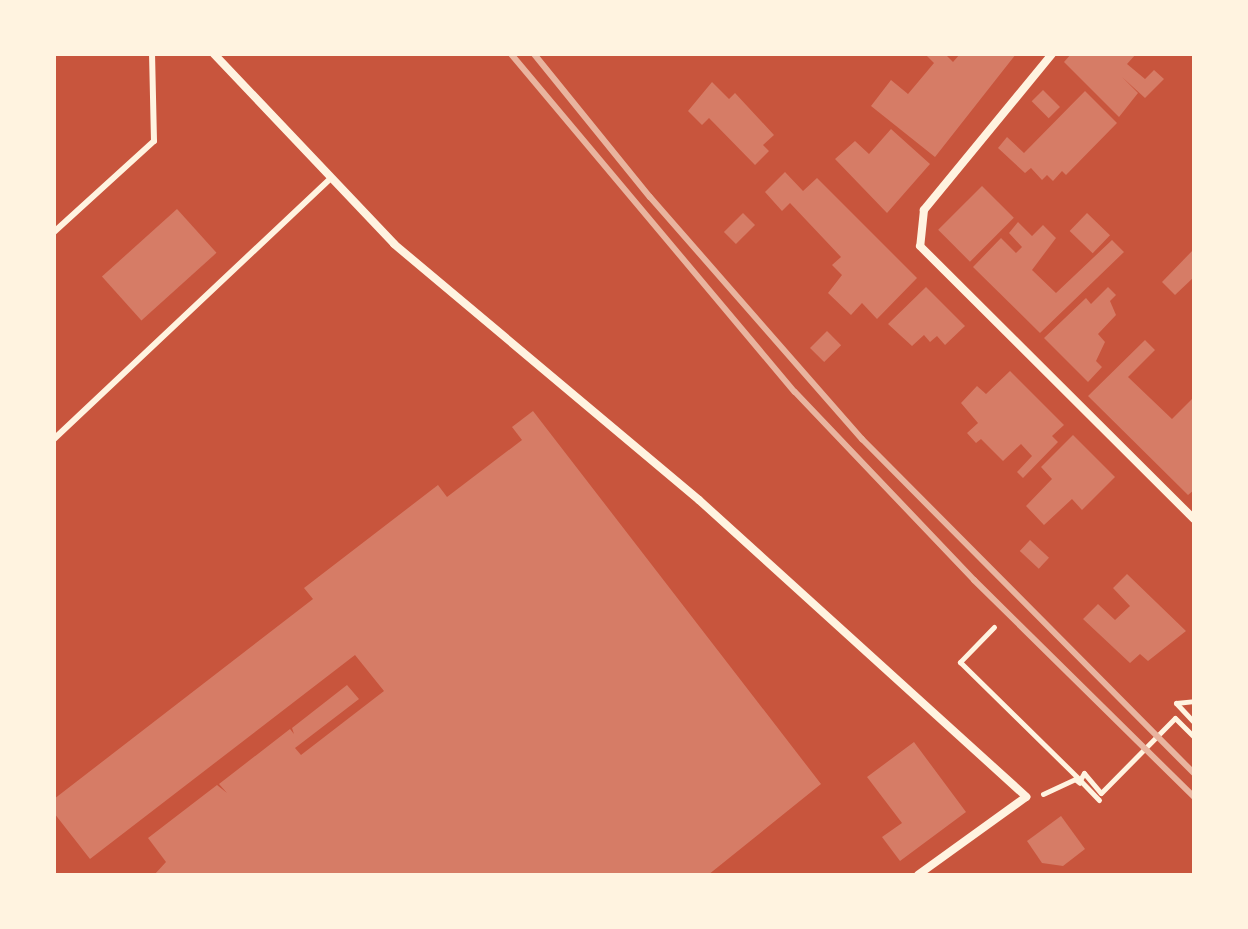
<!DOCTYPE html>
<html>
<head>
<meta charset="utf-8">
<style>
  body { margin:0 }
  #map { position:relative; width:1248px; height:929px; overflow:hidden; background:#c8553d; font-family:Arial,sans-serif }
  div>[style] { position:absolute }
  .building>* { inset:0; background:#d67c66; transform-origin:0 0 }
  .path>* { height:5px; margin:-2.5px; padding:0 2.5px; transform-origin:2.5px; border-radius:2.5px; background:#fff3e0 }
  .service>* { height:6px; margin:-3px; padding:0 3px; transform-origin:3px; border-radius:3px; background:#fff3e0 }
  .minor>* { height:8px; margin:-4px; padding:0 4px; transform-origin:4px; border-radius:4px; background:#fff3e0 }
  .rail>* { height:6px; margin:-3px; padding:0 3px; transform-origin:3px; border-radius:3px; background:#e9b49f }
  span { translate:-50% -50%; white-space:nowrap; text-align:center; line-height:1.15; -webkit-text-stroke:6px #fff3e0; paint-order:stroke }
  .frame { position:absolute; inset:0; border:56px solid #fff3e0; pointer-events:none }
</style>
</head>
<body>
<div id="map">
  <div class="building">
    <i style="clip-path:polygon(925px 54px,945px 54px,953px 62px,960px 54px,1016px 54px,935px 157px,871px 106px,891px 80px,908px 94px,934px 63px)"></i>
    <i style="clip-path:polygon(1071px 54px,1136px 54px,1127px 64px,1145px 79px,1154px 70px,1164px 79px,1145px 98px,1122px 77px,1138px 93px,1119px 117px,1064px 62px)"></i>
    <i style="clip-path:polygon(712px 82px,729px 99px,735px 93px,774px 135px,763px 145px,769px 151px,755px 165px,709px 118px,702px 125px,688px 111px)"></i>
    <i style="left:1043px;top:90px;width:24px;height:16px;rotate:45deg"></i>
    <i style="clip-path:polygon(1085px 91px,1117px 123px,1066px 175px,1062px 171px,1053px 181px,1047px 175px,1042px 180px,1031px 168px,1025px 173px,998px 148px,1007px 137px,1024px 153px)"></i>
    <i style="clip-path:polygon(891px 129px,930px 164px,887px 213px,835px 159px,855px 141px,869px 154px)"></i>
    <i style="clip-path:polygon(785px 172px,803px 191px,817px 178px,917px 278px,877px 319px,862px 303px,851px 315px,828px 293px,842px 275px,832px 265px,841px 257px,790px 203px,782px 211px,765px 192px)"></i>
    <i style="left:982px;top:186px;width:45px;height:62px;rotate:45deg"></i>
    <i style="left:177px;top:209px;width:59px;height:101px;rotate:48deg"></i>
    <i style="left:743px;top:213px;width:17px;height:27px;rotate:45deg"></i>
    <i style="left:1087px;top:213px;width:32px;height:25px;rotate:44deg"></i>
    <i style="clip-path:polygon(1018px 222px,1032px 236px,1043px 225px,1056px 238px,1032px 270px,1056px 293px,1112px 240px,1124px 252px,1040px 333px,973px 267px,1001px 238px,1016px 253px,1022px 247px,1009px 233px)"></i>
    <i style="clip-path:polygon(1194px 249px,1194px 277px,1175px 295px,1162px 282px)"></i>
    <i style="clip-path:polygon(926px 287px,965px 326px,945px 345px,937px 336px,930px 342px,924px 335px,912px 346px,888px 324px)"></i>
    <i style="clip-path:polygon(1108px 287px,1116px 295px,1110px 301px,1116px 315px,1098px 334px,1105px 342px,1096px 361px,1102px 367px,1088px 382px,1044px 338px,1086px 298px,1091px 304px)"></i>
    <i style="left:827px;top:331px;width:20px;height:24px;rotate:45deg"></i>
    <i style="clip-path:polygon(1145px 340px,1155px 350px,1128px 377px,1172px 419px,1194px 397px,1194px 490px,1188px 495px,1088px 396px)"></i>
    <i style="clip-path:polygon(1010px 371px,1064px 425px,1052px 436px,1058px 442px,1023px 478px,1017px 472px,1032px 456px,1021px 444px,1003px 461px,981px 439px,976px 443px,967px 433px,978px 423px,961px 403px,977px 386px,986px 394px)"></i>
    <i style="clip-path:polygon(533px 411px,821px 784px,708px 875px,154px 875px,166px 862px,148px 838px,217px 785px,227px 793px,219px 784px,290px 729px,294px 734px,292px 728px,347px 685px,359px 699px,295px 748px,301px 755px,384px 691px,355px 655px,90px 859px,54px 813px,54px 799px,313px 599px,304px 588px,438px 485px,447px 497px,522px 440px,512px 427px)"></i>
    <i style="clip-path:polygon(1073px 435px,1115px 477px,1082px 510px,1072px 499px,1044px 525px,1026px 506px,1052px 479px,1041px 467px)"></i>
    <i style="left:1030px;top:540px;width:26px;height:15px;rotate:43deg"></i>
    <i style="clip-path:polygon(1127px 574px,1186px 631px,1148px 661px,1140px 654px,1130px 663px,1083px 619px,1098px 604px,1115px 620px,1130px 606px,1113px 588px)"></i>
    <i style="clip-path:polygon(914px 742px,966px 812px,900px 861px,882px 837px,902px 823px,867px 777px)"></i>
    <i style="clip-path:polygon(1061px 816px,1085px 849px,1063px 866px,1042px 863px,1027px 841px)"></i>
  </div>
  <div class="path">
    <i style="left:994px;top:627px;width:49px;rotate:134.2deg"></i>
    <i style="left:960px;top:662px;width:168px;rotate:44.5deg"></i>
    <i style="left:1176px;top:703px;width:26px;rotate:47deg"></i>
    <i style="left:1176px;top:703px;width:18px;rotate:-6deg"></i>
    <i style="left:1043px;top:794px;width:35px;rotate:-25deg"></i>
    <i style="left:1075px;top:779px;width:6px;rotate:39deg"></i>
    <i style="left:1099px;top:800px;width:28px;rotate:-134deg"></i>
    <i style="left:1080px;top:780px;width:8px;rotate:-60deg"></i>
    <i style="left:1084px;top:773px;width:26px;rotate:50deg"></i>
    <i style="left:1101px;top:793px;width:105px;rotate:-45.4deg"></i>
    <i style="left:1175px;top:718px;width:27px;rotate:45deg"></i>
  </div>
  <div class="service">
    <i style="left:54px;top:232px;width:135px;rotate:-42.3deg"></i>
    <i style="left:154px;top:141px;width:87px;rotate:-91.3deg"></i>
    <i style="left:54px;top:439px;width:379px;rotate:-43.3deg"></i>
  </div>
  <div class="minor">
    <i style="left:214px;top:54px;width:262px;rotate:46.5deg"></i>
    <i style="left:394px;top:244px;width:398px;rotate:40deg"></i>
    <i style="left:699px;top:500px;width:442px;rotate:42.2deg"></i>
    <i style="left:1026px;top:797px;width:133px;rotate:144.2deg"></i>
    <i style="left:1052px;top:54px;width:202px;rotate:129.4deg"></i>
    <i style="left:924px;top:210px;width:36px;rotate:96deg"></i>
    <i style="left:920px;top:246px;width:387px;rotate:44.9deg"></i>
  </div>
  <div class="rail">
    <i style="left:511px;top:54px;width:441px;rotate:50deg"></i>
    <i style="left:795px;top:392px;width:260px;rotate:46.4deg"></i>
    <i style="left:974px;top:580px;width:309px;rotate:44.6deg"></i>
    <i style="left:534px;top:54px;width:184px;rotate:51deg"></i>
    <i style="left:650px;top:197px;width:322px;rotate:48.8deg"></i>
    <i style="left:862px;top:439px;width:471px;rotate:45.2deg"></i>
  </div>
  <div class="frame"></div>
</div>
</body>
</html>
